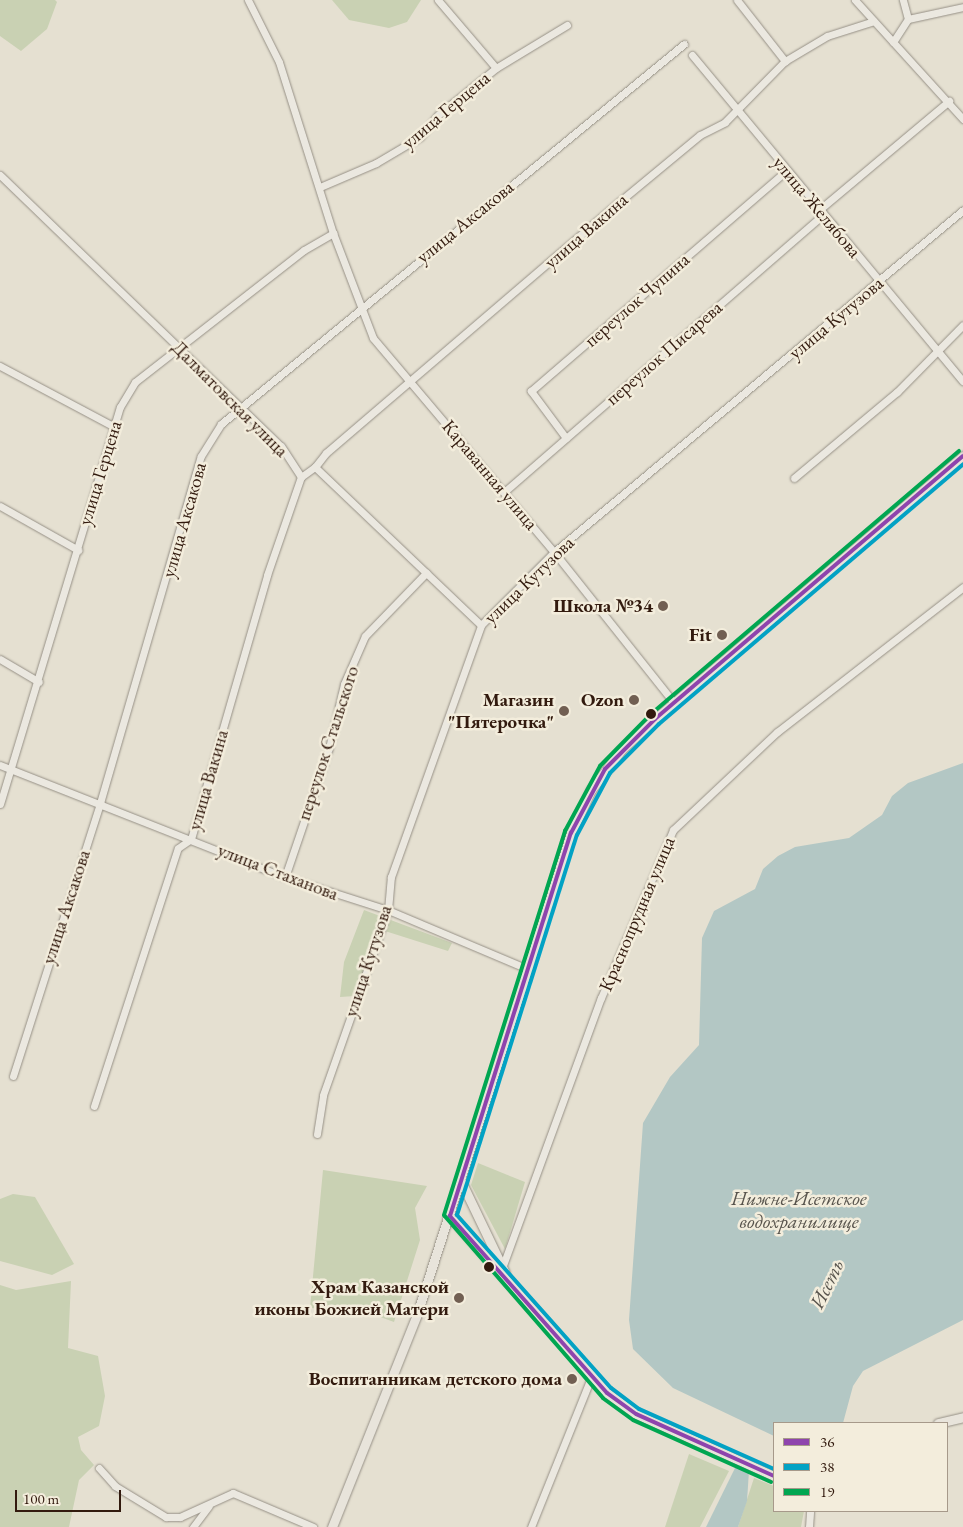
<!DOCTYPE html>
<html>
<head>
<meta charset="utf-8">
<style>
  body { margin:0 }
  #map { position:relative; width:963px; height:1527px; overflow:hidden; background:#e5e0d1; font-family:"EB Garamond",serif }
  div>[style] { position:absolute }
  .green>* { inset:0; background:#c9d1b3 }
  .water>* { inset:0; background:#b3c7c4 }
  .roads { filter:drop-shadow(0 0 1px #969086) drop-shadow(0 0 1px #969086) }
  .minor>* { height:7px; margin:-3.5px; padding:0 3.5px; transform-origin:3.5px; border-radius:3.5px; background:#ebe8e0 }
  .major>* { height:9px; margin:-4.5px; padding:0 4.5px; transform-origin:4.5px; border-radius:4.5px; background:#e8e4db }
  .bus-1>* { height:4px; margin:-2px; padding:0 2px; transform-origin:2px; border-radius:2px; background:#8e44ad }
  .bus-2>* { height:4px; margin:-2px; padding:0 2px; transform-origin:2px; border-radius:2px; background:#02a2c4 }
  .bus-3>* { height:4px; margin:-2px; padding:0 2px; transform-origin:2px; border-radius:2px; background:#00a651 }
  .dots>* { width:14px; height:14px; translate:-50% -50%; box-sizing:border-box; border:2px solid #f3eddc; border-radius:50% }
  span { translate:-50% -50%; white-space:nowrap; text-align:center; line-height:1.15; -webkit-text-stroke:5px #f3eddc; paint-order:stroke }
  .street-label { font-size:19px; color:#321a0e }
  .poi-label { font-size:19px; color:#321a0e; font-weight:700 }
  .right { translate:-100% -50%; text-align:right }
  .water-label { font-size:20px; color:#57534c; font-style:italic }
  .legend { position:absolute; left:773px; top:1422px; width:175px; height:90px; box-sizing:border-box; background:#f3eddc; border:1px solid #a6998a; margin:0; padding:6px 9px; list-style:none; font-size:15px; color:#321a0e }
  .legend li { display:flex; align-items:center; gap:10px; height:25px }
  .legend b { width:25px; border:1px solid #a6998a }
  .scale { position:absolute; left:15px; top:1490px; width:106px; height:22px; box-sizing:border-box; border:2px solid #321a0e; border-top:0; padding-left:6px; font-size:15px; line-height:18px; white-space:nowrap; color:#321a0e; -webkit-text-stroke:4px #f3eddc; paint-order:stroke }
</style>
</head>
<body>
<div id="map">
  <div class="green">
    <i style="clip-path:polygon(0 0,55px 0,57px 2px,47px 29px,21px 51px,0 36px)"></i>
    <i style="clip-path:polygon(332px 0,421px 0,407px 22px,389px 28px,349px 20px)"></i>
    <i style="clip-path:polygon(364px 910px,452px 943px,448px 951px,385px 931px,355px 996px,340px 997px,344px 962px)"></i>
    <i style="clip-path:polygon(478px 1163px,525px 1182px,505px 1249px,471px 1185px)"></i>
    <i style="clip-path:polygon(323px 1170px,427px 1186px,415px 1208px,420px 1240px,394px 1322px,361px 1310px,310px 1308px)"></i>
    <i style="clip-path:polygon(13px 1194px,35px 1197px,74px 1264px,52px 1275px,0 1261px,0 1199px)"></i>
    <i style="clip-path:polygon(71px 1281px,68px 1348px,98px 1356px,105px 1396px,99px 1426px,78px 1437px,81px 1450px,94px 1465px,79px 1480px,69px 1527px,0 1527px,0 1285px,16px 1290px)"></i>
    <i style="clip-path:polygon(689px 1454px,729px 1471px,700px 1527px,665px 1527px)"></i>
    <i style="clip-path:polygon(754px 1478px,774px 1486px,774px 1511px,804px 1511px,801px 1527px,738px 1527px)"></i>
  </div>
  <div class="water">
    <i style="clip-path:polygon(963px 763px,963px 1320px,863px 1371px,853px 1386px,843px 1423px,774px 1423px,774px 1436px,673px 1388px,633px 1349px,629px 1320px,643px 1123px,670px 1077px,699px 1045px,702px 938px,714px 911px,755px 889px,763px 869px,778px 856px,795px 847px,849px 838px,882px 815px,892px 796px,908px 783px)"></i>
    <i style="clip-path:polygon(736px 1466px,749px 1471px,747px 1501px,738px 1527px,706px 1527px)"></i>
  </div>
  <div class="roads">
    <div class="minor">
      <i style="left:248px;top:0;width:69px;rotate:63.4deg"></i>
      <i style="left:279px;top:62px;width:179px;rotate:72.5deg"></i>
      <i style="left:333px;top:233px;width:112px;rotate:69.1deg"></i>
      <i style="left:373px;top:338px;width:280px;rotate:49.8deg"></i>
      <i style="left:554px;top:552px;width:193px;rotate:51.5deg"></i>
      <i style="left:438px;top:0;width:89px;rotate:49.5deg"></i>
      <i style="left:737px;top:0;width:78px;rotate:51.8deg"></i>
      <i style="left:855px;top:0;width:161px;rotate:47.8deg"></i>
      <i style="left:908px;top:19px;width:56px;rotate:-12.3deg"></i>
      <i style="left:893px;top:42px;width:27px;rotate:-57deg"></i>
      <i style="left:908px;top:19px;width:20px;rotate:-105deg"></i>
      <i style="left:692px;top:55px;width:424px;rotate:50.3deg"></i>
      <i style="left:0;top:175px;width:390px;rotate:44deg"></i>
      <i style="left:281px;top:446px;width:37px;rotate:57deg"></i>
      <i style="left:301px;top:477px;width:17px;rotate:-36deg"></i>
      <i style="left:315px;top:467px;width:229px;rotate:43.6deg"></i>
      <i style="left:320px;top:187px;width:61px;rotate:-23.2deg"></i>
      <i style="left:376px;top:163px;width:51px;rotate:-30.6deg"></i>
      <i style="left:420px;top:137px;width:28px;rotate:-51deg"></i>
      <i style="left:438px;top:115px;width:75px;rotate:-39deg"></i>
      <i style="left:496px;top:68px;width:83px;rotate:-31.2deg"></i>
      <i style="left:819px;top:210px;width:170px;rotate:-40deg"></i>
      <i style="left:0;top:366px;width:128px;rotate:28deg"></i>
      <i style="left:566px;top:438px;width:59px;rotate:-126.7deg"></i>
      <i style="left:531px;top:391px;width:338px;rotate:-40.8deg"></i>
      <i style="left:315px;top:467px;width:18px;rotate:-52deg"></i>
      <i style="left:326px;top:453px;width:386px;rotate:-40.6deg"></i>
      <i style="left:619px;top:202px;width:105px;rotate:-39.6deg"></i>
      <i style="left:700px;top:135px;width:28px;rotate:-27deg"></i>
      <i style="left:725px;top:122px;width:86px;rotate:-45.5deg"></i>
      <i style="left:785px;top:61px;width:49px;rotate:-30.8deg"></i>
      <i style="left:827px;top:36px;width:49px;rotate:-17.7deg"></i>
      <i style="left:794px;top:478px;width:134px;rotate:-39.9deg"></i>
      <i style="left:897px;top:392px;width:94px;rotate:-45.4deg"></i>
      <i style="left:504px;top:492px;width:422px;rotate:-41deg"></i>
      <i style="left:0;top:506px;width:90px;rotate:29.4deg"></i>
      <i style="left:0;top:659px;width:45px;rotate:30.5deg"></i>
      <i style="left:0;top:765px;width:306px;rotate:21.5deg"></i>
      <i style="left:285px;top:877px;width:108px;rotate:17.8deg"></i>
      <i style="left:388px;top:910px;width:152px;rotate:22.9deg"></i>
      <i style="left:0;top:804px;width:415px;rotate:-73.2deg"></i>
      <i style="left:120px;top:407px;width:29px;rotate:-59deg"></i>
      <i style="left:135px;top:382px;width:214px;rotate:-38deg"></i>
      <i style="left:304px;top:250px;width:34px;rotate:-30deg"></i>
      <i style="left:285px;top:877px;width:136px;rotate:-71.2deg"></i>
      <i style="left:329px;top:748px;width:66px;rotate:-76.8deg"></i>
      <i style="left:344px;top:684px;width:52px;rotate:-66.4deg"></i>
      <i style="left:365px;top:636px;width:88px;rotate:-45.9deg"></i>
      <i style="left:13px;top:1076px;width:287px;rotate:-72.3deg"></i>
      <i style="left:100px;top:803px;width:361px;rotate:-73.8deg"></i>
      <i style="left:201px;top:456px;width:38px;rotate:-58deg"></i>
      <i style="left:221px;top:424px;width:599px;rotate:-39.38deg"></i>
      <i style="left:94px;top:1106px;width:271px;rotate:-72deg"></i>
      <i style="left:178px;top:848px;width:16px;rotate:-35deg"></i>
      <i style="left:191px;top:839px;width:275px;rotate:-73.9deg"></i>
      <i style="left:267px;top:575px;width:104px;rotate:-70.9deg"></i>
      <i style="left:317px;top:1134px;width:39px;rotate:-81deg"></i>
      <i style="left:323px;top:1095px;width:196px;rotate:-70.6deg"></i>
      <i style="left:388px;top:910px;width:33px;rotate:-85deg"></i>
      <i style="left:391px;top:877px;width:268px;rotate:-70.3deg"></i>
      <i style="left:481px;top:625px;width:103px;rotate:-45deg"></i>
      <i style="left:554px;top:552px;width:533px;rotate:-39.9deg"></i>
      <i style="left:502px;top:1268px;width:288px;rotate:-69.9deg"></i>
      <i style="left:601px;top:998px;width:183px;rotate:-66.8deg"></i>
      <i style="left:673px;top:830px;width:143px;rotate:-43.3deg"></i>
      <i style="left:777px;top:732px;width:236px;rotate:-37.9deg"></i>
      <i style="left:99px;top:1468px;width:24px;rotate:48deg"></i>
      <i style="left:115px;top:1486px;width:60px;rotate:31.3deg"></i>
      <i style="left:166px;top:1517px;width:14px"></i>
      <i style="left:180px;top:1517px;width:58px;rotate:-24.4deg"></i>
      <i style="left:233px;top:1493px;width:87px;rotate:23deg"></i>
      <i style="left:193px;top:1527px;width:26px;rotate:-53deg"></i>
      <i style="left:531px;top:1527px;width:164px;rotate:-68.1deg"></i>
      <i style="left:809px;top:1527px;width:16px;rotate:-86deg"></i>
    </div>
    <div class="major">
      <i style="left:460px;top:1179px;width:104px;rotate:64.4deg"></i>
      <i style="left:450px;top:1216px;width:237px;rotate:48.4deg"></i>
      <i style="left:607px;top:1393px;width:36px;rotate:36deg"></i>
      <i style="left:636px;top:1414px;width:151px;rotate:24.2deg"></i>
      <i style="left:938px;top:1423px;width:26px;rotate:-13deg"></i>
      <i style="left:332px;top:1527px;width:229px;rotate:-68.2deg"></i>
      <i style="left:417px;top:1314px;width:505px;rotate:-72.25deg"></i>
      <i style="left:571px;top:833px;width:47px;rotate:-65.1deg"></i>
      <i style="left:591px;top:790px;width:50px;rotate:-53.1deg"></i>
      <i style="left:621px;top:750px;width:46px;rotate:-42.4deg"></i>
      <i style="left:655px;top:719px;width:405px;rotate:-40.5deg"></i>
    </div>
  </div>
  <div class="bus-1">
    <i style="left:774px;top:1476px;width:151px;rotate:-155.8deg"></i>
    <i style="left:636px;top:1414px;width:36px;rotate:-144deg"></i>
    <i style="left:607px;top:1393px;width:237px;rotate:-131.6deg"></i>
    <i style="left:450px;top:1216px;width:402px;rotate:-72.5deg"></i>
    <i style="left:571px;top:833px;width:72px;rotate:-62deg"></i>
    <i style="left:605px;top:769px;width:71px;rotate:-45deg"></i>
    <i style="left:655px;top:719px;width:405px;rotate:-40.5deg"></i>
  </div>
  <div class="bus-2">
    <i style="left:774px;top:1469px;width:148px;rotate:-156deg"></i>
    <i style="left:639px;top:1409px;width:35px;rotate:-143deg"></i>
    <i style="left:611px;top:1388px;width:232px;rotate:-131.7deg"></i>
    <i style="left:457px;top:1215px;width:398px;rotate:-72.5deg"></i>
    <i style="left:577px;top:835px;width:70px;rotate:-62deg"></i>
    <i style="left:610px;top:773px;width:69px;rotate:-45deg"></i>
    <i style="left:659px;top:724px;width:400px;rotate:-40.5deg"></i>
  </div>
  <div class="bus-3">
    <i style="left:771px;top:1482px;width:151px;rotate:-155.8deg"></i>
    <i style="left:633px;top:1420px;width:37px;rotate:-144deg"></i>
    <i style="left:603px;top:1398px;width:242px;rotate:-131deg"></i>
    <i style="left:444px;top:1215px;width:403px;rotate:-72.5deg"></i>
    <i style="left:565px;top:831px;width:74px;rotate:-61.7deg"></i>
    <i style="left:600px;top:766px;width:73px;rotate:-45.6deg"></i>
    <i style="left:651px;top:714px;width:405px;rotate:-40.5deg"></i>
  </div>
  <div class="dots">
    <i style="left:663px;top:606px;background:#715f52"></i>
    <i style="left:722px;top:635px;background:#715f52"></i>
    <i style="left:634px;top:700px;background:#715f52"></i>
    <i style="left:564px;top:711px;background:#715f52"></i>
    <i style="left:651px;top:714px;background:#321a0e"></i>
    <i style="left:489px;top:1267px;background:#321a0e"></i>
    <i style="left:459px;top:1298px;background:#715f52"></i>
    <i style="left:572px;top:1379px;background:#715f52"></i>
  </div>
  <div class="street-label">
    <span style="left:446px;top:110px;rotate:-40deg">улица Герцена</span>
    <span style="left:817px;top:207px;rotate:50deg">улица Желябова</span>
    <span style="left:465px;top:222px;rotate:-39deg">улица Аксакова</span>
    <span style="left:586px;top:231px;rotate:-41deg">улица Вакина</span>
    <span style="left:637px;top:300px;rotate:-41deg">переулок Чупина</span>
    <span style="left:836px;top:318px;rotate:-40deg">улица Кутузова</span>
    <span style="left:664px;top:353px;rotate:-41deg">переулок Писарева</span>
    <span style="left:230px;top:399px;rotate:45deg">Далматовская улица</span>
    <span style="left:100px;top:473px;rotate:-73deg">улица Герцена</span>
    <span style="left:490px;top:475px;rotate:50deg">Караванная улица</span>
    <span style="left:184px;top:520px;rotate:-74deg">улица Аксакова</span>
    <span style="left:529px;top:580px;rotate:-44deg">улица Кутузова</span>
    <span style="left:328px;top:743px;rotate:-72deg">переулок Стальского</span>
    <span style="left:208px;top:780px;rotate:-74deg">улица Вакина</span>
    <span style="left:278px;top:872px;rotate:21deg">улица Стаханова</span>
    <span style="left:66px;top:907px;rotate:-72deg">улица Аксакова</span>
    <span style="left:637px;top:914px;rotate:-67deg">Краснопрудная улица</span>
    <span style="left:368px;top:961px;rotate:-72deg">улица Кутузова</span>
  </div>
  <div class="poi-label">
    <span class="right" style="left:653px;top:606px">Школа №34</span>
    <span class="right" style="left:712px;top:635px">Fit</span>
    <span class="right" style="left:554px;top:711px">Магазин<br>"Пятерочка"</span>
    <span class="right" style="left:624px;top:700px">Ozon</span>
    <span class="right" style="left:449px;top:1298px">Храм Казанской<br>иконы Божией Матери</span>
    <span class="right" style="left:562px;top:1379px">Воспитанникам детского дома</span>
  </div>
  <div class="water-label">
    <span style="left:799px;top:1210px">Нижне-Исетское<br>водохранилище</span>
    <span style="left:827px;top:1284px;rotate:-64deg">Исеть</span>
  </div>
  <ul class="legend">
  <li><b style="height:6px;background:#8e44ad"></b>36</li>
  <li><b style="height:6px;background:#02a2c4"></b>38</li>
  <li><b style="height:6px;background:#00a651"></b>19</li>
  </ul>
  <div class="scale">100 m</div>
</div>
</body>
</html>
